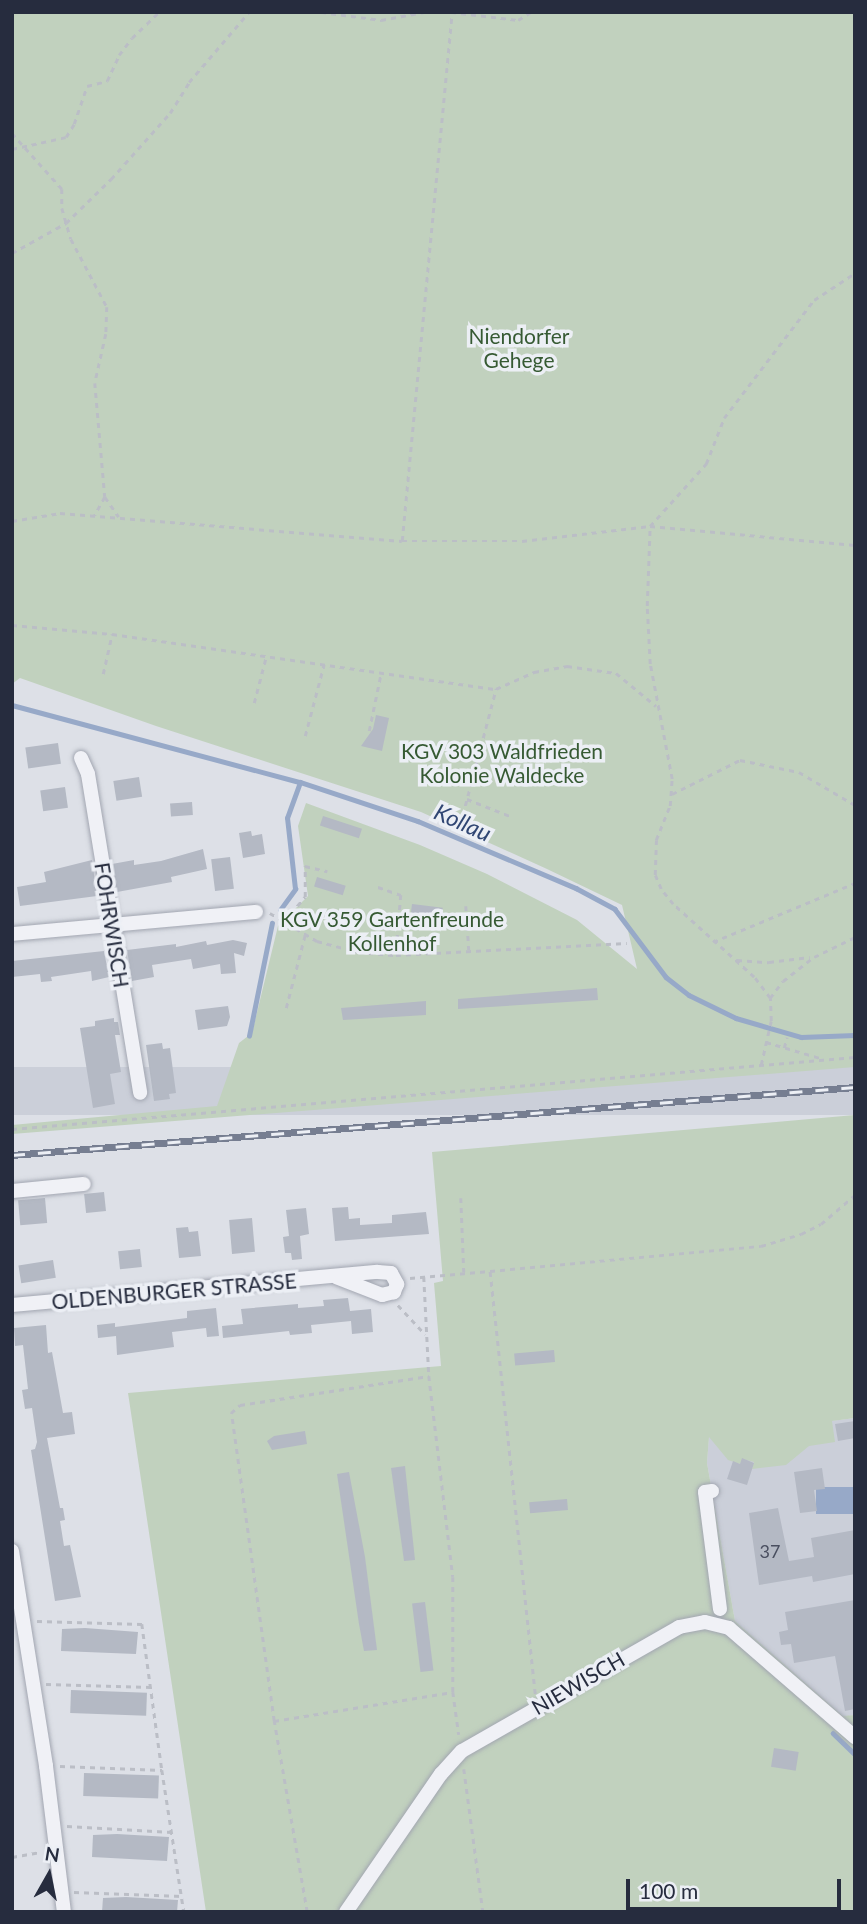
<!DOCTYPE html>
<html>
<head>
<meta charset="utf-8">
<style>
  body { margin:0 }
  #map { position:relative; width:867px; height:1924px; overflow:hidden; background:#dde0e7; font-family:Lato,sans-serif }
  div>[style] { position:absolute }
  .built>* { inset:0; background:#cbcfd9; transform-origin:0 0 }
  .green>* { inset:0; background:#c1d1be }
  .water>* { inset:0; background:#97a9c8; transform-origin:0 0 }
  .stream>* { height:4.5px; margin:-2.25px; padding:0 2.25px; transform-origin:2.25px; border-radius:2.25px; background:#97a9c8 }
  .building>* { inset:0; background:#b4b9c4; transform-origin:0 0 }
  .path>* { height:2.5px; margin-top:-1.25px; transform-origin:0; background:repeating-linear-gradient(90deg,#bbbec6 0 5px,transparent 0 10px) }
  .roads { filter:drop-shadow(0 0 2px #a2a6b1) drop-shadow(0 0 2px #a2a6b1) }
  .minor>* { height:14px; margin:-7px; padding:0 7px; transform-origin:7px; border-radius:7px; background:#f0f1f6 }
  .rail>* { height:7px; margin-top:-3.5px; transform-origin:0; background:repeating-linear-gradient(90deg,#eceff5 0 13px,#767e91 0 26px); box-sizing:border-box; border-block:2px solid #767e91 }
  span { translate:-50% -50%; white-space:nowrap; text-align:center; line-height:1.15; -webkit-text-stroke:7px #eceff5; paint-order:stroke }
  .number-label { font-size:18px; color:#4a4f60 }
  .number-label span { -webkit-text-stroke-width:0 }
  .park-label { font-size:21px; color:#365a33 }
  .street-label { font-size:21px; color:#262c3e }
  .water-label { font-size:23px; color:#304673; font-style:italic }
  .frame { position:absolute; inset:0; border:14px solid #262c3e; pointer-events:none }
  .north { position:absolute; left:14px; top:1840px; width:70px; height:70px; -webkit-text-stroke:5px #eceff5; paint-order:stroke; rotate:9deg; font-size:19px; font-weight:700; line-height:28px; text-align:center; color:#262c3e }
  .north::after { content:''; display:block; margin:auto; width:24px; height:32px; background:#262c3e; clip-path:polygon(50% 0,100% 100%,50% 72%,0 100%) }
  .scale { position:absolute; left:626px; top:1879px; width:215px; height:32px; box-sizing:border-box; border:4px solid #262c3e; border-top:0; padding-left:9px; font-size:21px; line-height:24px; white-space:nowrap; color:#262c3e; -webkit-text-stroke:5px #eceff5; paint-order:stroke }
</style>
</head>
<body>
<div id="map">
  <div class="built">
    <i style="left:855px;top:1067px;width:48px;height:846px;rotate:90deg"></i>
    <i style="clip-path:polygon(855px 1418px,855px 1715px,843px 1717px,735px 1621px,707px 1463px,709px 1436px)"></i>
  </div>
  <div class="green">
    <i style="clip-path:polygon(12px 12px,855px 12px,855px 1067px,12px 1134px,12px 1125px,217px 1106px,239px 1043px,252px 1033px,278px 926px,308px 896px,298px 826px,306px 803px,420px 845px,487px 874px,577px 920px,637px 969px,622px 905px,547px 869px,421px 812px,156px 726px,20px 678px,12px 684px)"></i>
    <i style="clip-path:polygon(855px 1115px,855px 1418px,832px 1421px,835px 1442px,809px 1446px,786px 1465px,752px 1469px,754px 1462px,743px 1459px,740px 1464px,728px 1460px,709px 1437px,707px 1463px,735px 1621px,843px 1716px,855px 1715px,855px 1912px,206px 1912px,128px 1393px,441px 1366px,434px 1283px,443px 1281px,432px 1152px)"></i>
  </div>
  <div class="water">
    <i style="left:855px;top:1487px;width:27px;height:39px;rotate:90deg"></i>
  </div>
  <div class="stream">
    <i style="left:12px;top:705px;width:298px;rotate:15deg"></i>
    <i style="left:300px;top:782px;width:124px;rotate:18.3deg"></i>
    <i style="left:418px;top:821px;width:172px;rotate:23deg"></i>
    <i style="left:576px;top:888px;width:44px;rotate:28.3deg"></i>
    <i style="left:615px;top:909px;width:85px;rotate:53.1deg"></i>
    <i style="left:666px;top:977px;width:29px;rotate:38deg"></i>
    <i style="left:689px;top:995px;width:52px;rotate:26.1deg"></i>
    <i style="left:736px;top:1018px;width:68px;rotate:16.3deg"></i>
    <i style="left:801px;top:1037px;width:54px;rotate:-2.1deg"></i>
    <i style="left:280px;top:910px;width:26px;rotate:-54deg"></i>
    <i style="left:295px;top:889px;width:71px;rotate:-96.4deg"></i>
    <i style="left:287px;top:818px;width:38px;rotate:-70deg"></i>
    <i style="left:249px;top:1036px;width:115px;rotate:-78.5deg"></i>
    <i style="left:833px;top:1733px;width:30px;rotate:44deg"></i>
  </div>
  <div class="building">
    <i style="clip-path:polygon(376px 715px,389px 718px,382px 751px,361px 746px,373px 729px)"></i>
    <i style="left:58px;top:743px;width:21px;height:33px;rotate:82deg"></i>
    <i style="left:139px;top:777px;width:20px;height:26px;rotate:81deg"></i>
    <i style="left:65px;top:787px;width:21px;height:25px;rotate:82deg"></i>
    <i style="left:192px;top:802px;width:13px;height:22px;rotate:86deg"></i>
    <i style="left:323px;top:816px;width:41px;height:10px;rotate:18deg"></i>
    <i style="clip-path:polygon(251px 831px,252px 836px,262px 834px,265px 854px,243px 858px,239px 833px)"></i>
    <i style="clip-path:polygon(203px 849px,207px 869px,171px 877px,172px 882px,117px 892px,112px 864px,134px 860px,134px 865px,161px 861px)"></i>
    <i style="left:230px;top:857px;width:32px;height:19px;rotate:83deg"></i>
    <i style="clip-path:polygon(92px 860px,97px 896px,20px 906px,17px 887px,46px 882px,44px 872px)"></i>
    <i style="left:317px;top:877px;width:30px;height:10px;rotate:17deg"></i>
    <i style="left:412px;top:904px;width:31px;height:11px;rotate:7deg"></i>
    <i style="clip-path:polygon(233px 940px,247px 943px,244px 956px,234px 953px,236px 973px,221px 974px,220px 964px,193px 969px,191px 959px,152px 965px,154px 977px,132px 981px,127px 950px,176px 944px,176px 947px,206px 941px,207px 945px)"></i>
    <i style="clip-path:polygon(104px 951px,109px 977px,92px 981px,91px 971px,51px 977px,52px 981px,41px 982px,40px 974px,12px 977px,12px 961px)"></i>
    <i style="clip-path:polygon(597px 988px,598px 1000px,458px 1009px,458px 999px)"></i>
    <i style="clip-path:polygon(426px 1001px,426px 1015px,343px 1020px,341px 1008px)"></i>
    <i style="clip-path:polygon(228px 1006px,230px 1017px,227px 1026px,198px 1030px,195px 1010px)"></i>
    <i style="clip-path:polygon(114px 1018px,114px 1022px,118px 1022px,120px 1035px,115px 1035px,121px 1072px,110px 1074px,115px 1104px,93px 1108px,80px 1028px,95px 1026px,95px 1021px)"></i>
    <i style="clip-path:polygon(162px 1043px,163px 1049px,170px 1048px,176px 1093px,169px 1094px,170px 1099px,154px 1101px,146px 1045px)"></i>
    <i style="left:104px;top:1192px;width:19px;height:20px;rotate:84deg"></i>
    <i style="left:45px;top:1198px;width:25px;height:27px;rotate:85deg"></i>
    <i style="clip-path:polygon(348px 1207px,349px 1219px,360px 1218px,360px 1225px,392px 1223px,392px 1215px,426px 1212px,429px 1234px,335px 1241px,332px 1208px)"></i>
    <i style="clip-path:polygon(306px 1208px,309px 1234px,300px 1236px,302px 1259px,292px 1260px,291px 1253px,285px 1253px,283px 1237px,289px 1236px,286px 1210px)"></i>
    <i style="left:252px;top:1218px;width:34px;height:23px;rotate:85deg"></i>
    <i style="clip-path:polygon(188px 1227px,189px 1232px,198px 1231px,201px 1256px,179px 1258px,176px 1228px)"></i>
    <i style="left:140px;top:1249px;width:18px;height:22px;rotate:84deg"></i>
    <i style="left:53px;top:1260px;width:18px;height:35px;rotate:81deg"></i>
    <i style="clip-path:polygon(348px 1298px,350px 1311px,371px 1309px,373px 1332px,352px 1334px,351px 1321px,311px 1325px,312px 1333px,290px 1335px,289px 1331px,223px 1338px,222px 1326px,243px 1324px,241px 1309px,298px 1304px,298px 1308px,324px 1306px,323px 1300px)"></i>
    <i style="clip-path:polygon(216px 1308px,219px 1336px,207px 1337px,206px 1328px,172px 1332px,174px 1347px,117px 1355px,116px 1336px,98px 1338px,97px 1325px,115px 1323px,115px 1327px,187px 1318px,187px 1311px)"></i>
    <i style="clip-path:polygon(46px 1325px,48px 1353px,52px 1352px,63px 1413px,72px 1412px,75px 1434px,47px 1438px,60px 1508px,63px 1508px,65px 1520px,60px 1521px,64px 1546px,70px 1545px,81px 1597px,55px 1601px,31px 1450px,35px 1449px,37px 1442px,32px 1408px,25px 1409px,22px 1390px,28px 1389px,23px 1345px,15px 1346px,14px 1328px)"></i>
    <i style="left:554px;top:1350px;width:12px;height:40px;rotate:85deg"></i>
    <i style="clip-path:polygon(855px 1421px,855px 1438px,838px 1441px,835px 1424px)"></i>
    <i style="clip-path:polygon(305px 1431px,307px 1444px,272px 1450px,267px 1441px,274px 1436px)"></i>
    <i style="clip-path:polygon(742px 1458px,754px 1463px,747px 1485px,727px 1479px,733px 1461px,740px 1464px)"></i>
    <i style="clip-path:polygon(405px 1466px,415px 1560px,404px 1561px,391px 1468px)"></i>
    <i style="clip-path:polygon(822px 1468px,825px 1489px,814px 1490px,817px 1511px,800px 1513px,794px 1472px)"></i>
    <i style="clip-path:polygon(349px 1472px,365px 1557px,377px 1650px,364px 1651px,359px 1624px,337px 1474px)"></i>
    <i style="left:567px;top:1499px;width:11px;height:38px;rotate:85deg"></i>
    <i style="clip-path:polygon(778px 1508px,789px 1561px,814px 1557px,811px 1538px,855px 1530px,855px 1574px,813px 1582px,812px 1576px,759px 1585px,749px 1513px)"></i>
    <i style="clip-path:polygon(855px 1600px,855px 1709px,845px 1711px,835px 1656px,794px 1663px,791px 1644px,781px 1645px,779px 1632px,788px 1630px,785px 1612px)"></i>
    <i style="left:425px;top:1602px;width:69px;height:13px;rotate:83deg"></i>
    <i style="clip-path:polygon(85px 1628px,138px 1632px,136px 1654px,61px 1651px,62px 1629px)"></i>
    <i style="left:71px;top:1690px;width:76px;height:23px;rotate:2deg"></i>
    <i style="left:774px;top:1748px;width:25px;height:19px;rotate:9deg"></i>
    <i style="left:84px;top:1773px;width:75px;height:23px;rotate:2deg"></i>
    <i style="clip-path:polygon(117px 1834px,169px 1837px,167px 1861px,92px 1857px,93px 1835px)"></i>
    <i style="clip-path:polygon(126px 1897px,178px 1900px,177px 1912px,102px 1912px,103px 1898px)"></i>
  </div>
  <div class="path">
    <i style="left:321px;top:12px;width:61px;rotate:7.6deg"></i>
    <i style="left:381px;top:20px;width:44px;rotate:-10.5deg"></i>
    <i style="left:451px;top:12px;width:67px;rotate:6.8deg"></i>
    <i style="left:518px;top:20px;width:15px;rotate:-32deg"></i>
    <i style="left:12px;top:133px;width:75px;rotate:48.2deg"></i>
    <i style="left:62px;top:189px;width:19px;rotate:90deg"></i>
    <i style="left:62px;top:208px;width:32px;rotate:74deg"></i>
    <i style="left:71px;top:239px;width:77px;rotate:62.1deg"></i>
    <i style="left:107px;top:307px;width:27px;rotate:92deg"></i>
    <i style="left:106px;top:334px;width:50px;rotate:102.7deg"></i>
    <i style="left:95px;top:383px;width:114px;rotate:85deg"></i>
    <i style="left:105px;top:497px;width:21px;rotate:119deg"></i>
    <i style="left:12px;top:149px;width:55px;rotate:-12.5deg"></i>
    <i style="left:66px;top:137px;width:15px;rotate:-58deg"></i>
    <i style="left:74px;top:124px;width:40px;rotate:-71.1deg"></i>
    <i style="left:87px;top:86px;width:21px;rotate:-14deg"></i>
    <i style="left:107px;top:81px;width:29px;rotate:-65deg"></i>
    <i style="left:119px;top:55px;width:21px;rotate:-53deg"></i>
    <i style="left:132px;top:38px;width:37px;rotate:-44deg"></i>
    <i style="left:12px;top:253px;width:62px;rotate:-29.1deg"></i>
    <i style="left:66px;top:223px;width:63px;rotate:-44.4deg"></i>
    <i style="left:111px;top:179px;width:89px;rotate:-48.2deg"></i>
    <i style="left:170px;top:113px;width:36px;rotate:-58deg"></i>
    <i style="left:189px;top:82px;width:92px;rotate:-49.4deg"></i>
    <i style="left:105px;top:497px;width:24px;rotate:55deg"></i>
    <i style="left:12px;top:521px;width:49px;rotate:-9.5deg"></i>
    <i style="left:60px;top:513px;width:343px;rotate:4.7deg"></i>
    <i style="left:402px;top:541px;width:120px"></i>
    <i style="left:522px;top:541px;width:129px;rotate:-6.7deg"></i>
    <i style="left:650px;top:526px;width:84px;rotate:-47.9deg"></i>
    <i style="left:706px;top:464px;width:49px;rotate:-68.6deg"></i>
    <i style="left:724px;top:418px;width:148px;rotate:-52.7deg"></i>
    <i style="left:814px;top:300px;width:49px;rotate:-33.4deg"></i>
    <i style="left:402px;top:541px;width:531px;rotate:-84.6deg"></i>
    <i style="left:12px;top:625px;width:100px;rotate:5.1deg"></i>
    <i style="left:112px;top:634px;width:388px;rotate:8.2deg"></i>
    <i style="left:496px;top:689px;width:42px;rotate:-24.1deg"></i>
    <i style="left:534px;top:672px;width:34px;rotate:-10deg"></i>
    <i style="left:567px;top:666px;width:49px;rotate:8.1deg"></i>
    <i style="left:616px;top:673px;width:52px;rotate:39.5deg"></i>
    <i style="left:103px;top:674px;width:41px;rotate:-77.3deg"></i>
    <i style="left:254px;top:703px;width:48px;rotate:-75.4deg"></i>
    <i style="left:369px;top:731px;width:59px;rotate:-78.3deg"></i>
    <i style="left:305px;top:736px;width:74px;rotate:-75.2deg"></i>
    <i style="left:672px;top:794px;width:76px;rotate:-26.6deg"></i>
    <i style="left:740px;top:760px;width:60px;rotate:11.5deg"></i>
    <i style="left:799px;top:772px;width:65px;rotate:30.5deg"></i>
    <i style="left:467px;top:799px;width:46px;rotate:21.6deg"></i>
    <i style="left:460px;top:825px;width:141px;rotate:-75.2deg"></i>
    <i style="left:378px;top:887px;width:24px;rotate:19deg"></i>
    <i style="left:401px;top:895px;width:60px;rotate:94.8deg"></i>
    <i style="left:466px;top:906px;width:44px;rotate:86.1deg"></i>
    <i style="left:270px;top:913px;width:55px;rotate:30.8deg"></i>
    <i style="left:317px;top:941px;width:42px;rotate:15deg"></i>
    <i style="left:358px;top:952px;width:38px;rotate:5deg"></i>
    <i style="left:396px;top:955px;width:231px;rotate:-3deg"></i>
    <i style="left:284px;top:921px;width:32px;rotate:-49deg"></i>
    <i style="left:305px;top:897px;width:31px;rotate:-90deg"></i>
    <i style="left:305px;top:866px;width:23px;rotate:13deg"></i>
    <i style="left:713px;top:942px;width:154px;rotate:-22.6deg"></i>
    <i style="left:737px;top:960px;width:32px;rotate:4deg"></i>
    <i style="left:769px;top:962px;width:41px;rotate:-7deg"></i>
    <i style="left:770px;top:998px;width:21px;rotate:-53deg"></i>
    <i style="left:783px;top:981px;width:39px;rotate:-38deg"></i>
    <i style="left:814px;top:957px;width:46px;rotate:-26deg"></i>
    <i style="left:286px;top:1008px;width:75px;rotate:-75.4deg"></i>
    <i style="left:766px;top:1042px;width:56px;rotate:16.5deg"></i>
    <i style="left:784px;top:1048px;width:11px;rotate:-75deg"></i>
    <i style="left:761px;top:1065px;width:45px;rotate:-77.2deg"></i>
    <i style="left:771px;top:1021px;width:23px;rotate:-92deg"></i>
    <i style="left:770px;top:998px;width:26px;rotate:-127deg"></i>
    <i style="left:754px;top:977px;width:109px;rotate:-138deg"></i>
    <i style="left:673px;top:904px;width:19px;rotate:-129deg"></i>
    <i style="left:661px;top:889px;width:15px;rotate:-113deg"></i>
    <i style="left:655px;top:875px;width:35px;rotate:-88deg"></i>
    <i style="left:656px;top:840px;width:37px;rotate:-68deg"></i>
    <i style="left:670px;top:806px;width:27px;rotate:-86deg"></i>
    <i style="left:672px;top:779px;width:117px;rotate:-100.8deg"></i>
    <i style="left:650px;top:664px;width:58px;rotate:-93deg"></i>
    <i style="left:647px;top:606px;width:80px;rotate:-87.9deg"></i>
    <i style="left:650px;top:526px;width:206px;rotate:5.3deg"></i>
    <i style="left:12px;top:1129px;width:846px;rotate:-4.88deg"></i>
    <i style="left:461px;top:1198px;width:74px;rotate:87.7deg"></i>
    <i style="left:424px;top:1277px;width:99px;rotate:87.1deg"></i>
    <i style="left:429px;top:1376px;width:202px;rotate:83.2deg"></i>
    <i style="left:453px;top:1577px;width:115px;rotate:90deg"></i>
    <i style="left:453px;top:1692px;width:43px;rotate:82.1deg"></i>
    <i style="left:410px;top:1278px;width:80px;rotate:-5deg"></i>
    <i style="left:398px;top:1305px;width:40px;rotate:47deg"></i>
    <i style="left:37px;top:1621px;width:105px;rotate:1.6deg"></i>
    <i style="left:142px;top:1624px;width:147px;rotate:82.2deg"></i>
    <i style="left:46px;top:1684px;width:105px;rotate:1.6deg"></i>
    <i style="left:535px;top:1694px;width:425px;rotate:-96.1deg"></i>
    <i style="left:490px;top:1271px;width:272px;rotate:-5.3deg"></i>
    <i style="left:761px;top:1246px;width:42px;rotate:-16.7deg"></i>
    <i style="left:801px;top:1234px;width:22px;rotate:-27deg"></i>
    <i style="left:821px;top:1224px;width:45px;rotate:-40.5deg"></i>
    <i style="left:274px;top:1721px;width:181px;rotate:-9.2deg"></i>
    <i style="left:60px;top:1766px;width:102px;rotate:2.2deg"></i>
    <i style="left:162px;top:1770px;width:144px;rotate:81.2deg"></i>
    <i style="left:464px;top:1769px;width:144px;rotate:82.4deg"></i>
    <i style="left:67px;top:1826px;width:105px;rotate:3.3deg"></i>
    <i style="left:12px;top:1857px;width:29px;rotate:-10deg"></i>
    <i style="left:74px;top:1892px;width:108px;rotate:2.1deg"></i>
    <i style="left:307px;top:1912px;width:194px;rotate:-99.8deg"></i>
    <i style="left:274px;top:1721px;width:311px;rotate:-97.9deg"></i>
    <i style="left:231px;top:1413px;width:12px;rotate:-42deg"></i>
    <i style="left:240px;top:1405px;width:191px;rotate:-8.7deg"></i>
  </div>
  <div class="roads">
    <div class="minor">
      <i style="left:81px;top:758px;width:17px;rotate:66deg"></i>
      <i style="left:88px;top:774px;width:323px;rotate:80.7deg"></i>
      <i style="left:12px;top:934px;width:245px;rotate:-5.2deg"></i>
      <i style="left:12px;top:1191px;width:72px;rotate:-5.6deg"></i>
      <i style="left:12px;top:1305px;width:367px;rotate:-5.2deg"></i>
      <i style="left:378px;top:1272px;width:13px;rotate:4deg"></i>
      <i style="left:391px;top:1273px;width:13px;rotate:61deg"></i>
      <i style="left:397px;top:1284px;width:9px;rotate:111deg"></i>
      <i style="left:394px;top:1292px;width:12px;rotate:166deg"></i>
      <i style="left:382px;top:1295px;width:49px;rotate:-158.6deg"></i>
      <i style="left:712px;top:1491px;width:7px;rotate:172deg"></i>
      <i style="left:705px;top:1492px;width:118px;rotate:82.7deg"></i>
      <i style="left:12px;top:1551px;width:218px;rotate:81deg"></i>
      <i style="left:46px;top:1766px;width:147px;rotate:83deg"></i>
      <i style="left:346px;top:1912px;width:168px;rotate:-55.5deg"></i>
      <i style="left:441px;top:1774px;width:31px;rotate:-48deg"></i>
      <i style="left:462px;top:1751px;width:250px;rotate:-29.7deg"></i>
      <i style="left:679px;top:1627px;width:26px;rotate:-11deg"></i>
      <i style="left:705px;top:1622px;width:25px;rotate:14deg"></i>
      <i style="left:729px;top:1628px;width:167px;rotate:40.9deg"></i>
    </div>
  </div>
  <div class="rail">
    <i style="left:12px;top:1155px;width:846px;rotate:-4.61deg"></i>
  </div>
  <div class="number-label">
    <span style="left:770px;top:1551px">37</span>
  </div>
  <div class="park-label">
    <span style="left:519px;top:348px">Niendorfer<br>Gehege</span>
    <span style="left:502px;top:763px">KGV 303 Waldfrieden<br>Kolonie Waldecke</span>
    <span style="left:392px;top:931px">KGV 359 Gartenfreunde<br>Kollenhof</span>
  </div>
  <div class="street-label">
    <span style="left:112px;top:925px;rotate:81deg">FOHRWISCH</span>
    <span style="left:174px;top:1291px;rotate:-5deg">OLDENBURGER STRASSE</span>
    <span style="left:578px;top:1683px;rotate:-30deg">NIEWISCH</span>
  </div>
  <div class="water-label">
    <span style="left:463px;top:822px;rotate:24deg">Kollau</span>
  </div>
  <div class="frame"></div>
  <div class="north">N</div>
  <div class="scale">100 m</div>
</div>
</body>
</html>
